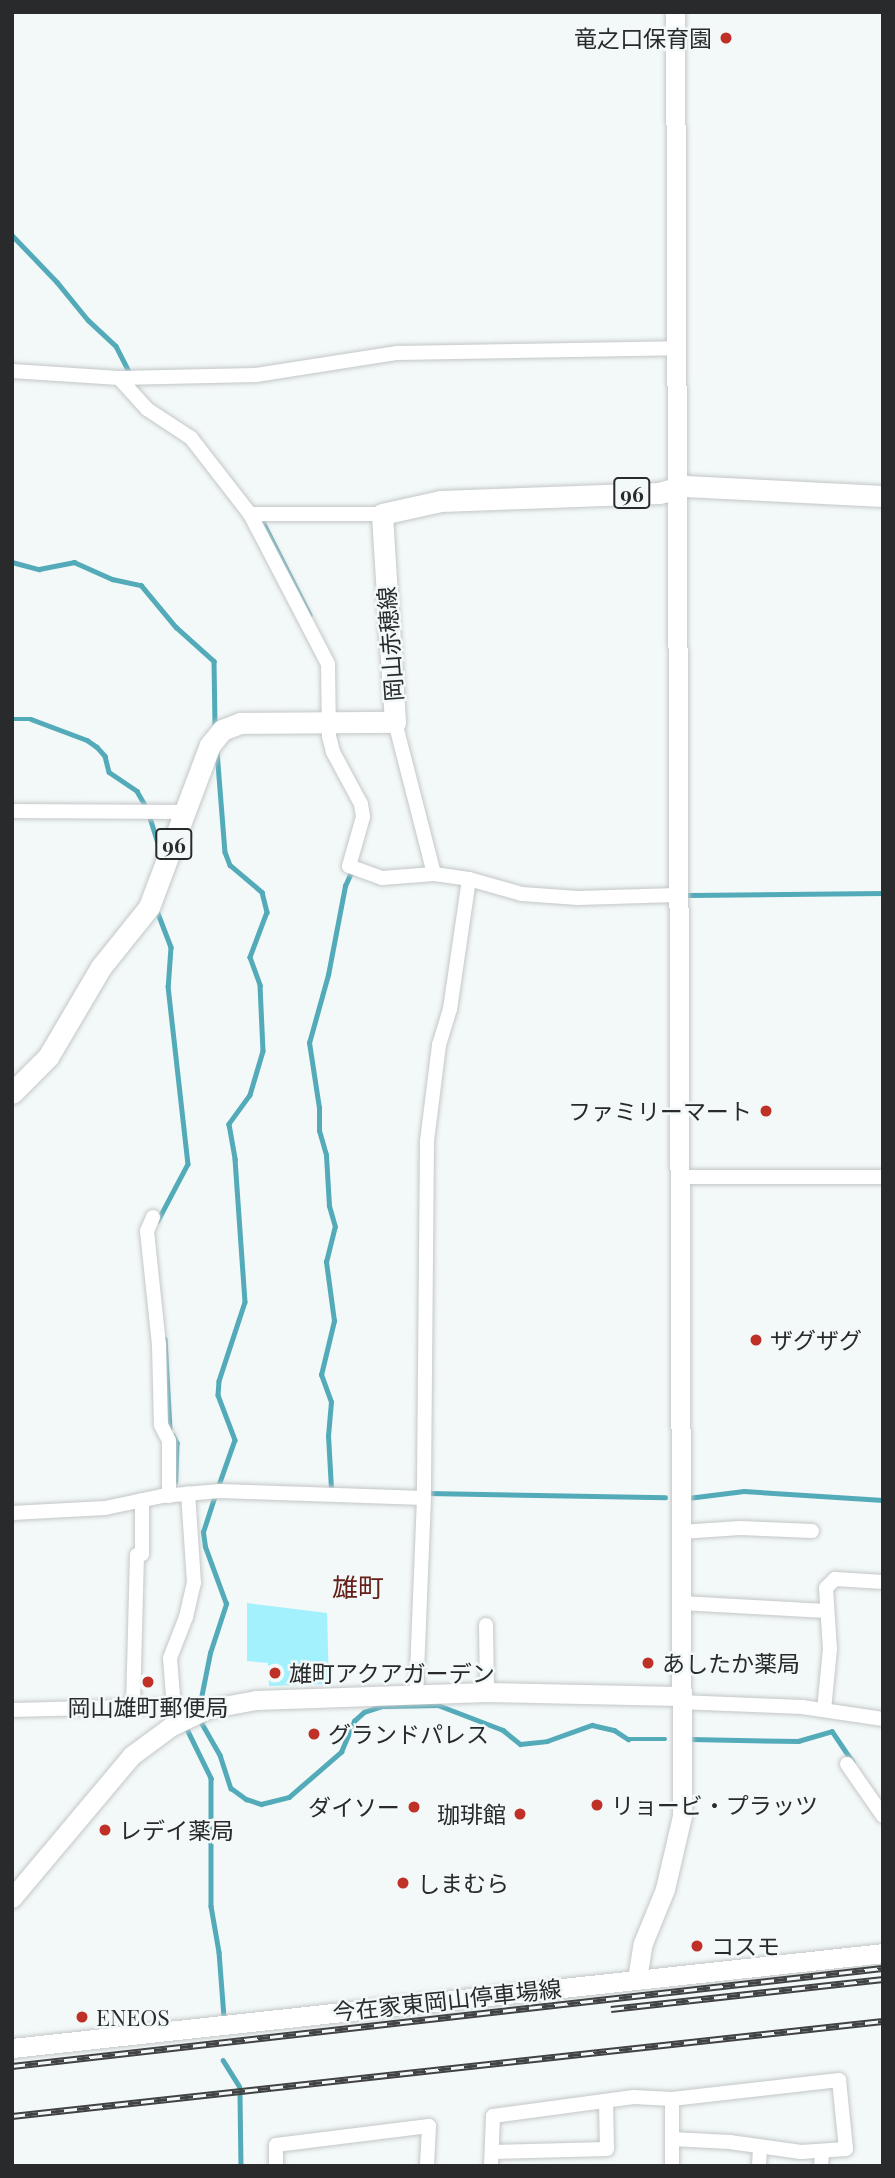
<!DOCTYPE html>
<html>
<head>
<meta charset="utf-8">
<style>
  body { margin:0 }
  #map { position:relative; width:895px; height:2178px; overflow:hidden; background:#f3f8f8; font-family:"Playfair Display","Noto Sans JP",serif }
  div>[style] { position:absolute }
  .green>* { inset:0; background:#a4f1fe }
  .stream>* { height:4.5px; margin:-2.25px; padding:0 2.25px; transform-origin:2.25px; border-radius:2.25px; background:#53abb9 }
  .roads { filter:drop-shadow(0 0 2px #c3c7c8) drop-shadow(0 0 2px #c3c7c8) }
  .street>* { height:14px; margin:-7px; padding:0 7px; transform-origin:7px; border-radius:7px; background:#fff }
  .secondary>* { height:19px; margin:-9.5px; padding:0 9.5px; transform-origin:9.5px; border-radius:9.5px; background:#fff }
  .primary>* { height:21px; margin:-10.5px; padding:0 10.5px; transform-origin:10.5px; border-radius:10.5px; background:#fff }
  .rail>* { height:7px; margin-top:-3.5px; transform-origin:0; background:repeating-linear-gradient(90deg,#f3f8f8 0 13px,#404243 0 26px); box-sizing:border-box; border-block:2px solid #404243 }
  .dots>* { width:19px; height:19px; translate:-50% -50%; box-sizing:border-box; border:4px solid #f3f8f8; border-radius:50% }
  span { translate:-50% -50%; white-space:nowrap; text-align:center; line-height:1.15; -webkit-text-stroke:5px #f3f8f8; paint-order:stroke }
  .shield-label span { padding:2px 5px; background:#f3f8f8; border:2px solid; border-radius:5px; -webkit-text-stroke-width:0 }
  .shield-label { font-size:21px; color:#282a2b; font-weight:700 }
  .poi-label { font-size:23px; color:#282a2b }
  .right { translate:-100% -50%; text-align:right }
  .left { translate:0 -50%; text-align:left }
  .street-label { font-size:23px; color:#282a2b }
  .quarter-label { font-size:26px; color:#652019 }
  .frame { position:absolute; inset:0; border:14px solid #282a2b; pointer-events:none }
</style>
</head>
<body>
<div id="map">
  <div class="green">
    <i style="clip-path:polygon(247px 1603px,327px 1613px,329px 1684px,269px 1686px,268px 1663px,247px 1661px)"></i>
  </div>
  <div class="stream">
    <i style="left:12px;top:235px;width:65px;rotate:46.2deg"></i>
    <i style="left:57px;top:282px;width:49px;rotate:50.8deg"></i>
    <i style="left:88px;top:320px;width:38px;rotate:43deg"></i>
    <i style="left:116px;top:346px;width:28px;rotate:63deg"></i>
    <i style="left:263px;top:522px;width:104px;rotate:63.2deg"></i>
    <i style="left:12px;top:562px;width:28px;rotate:15deg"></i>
    <i style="left:39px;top:569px;width:36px;rotate:-11deg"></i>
    <i style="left:74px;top:562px;width:42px;rotate:24.1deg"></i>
    <i style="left:112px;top:579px;width:30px;rotate:12deg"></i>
    <i style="left:141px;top:585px;width:55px;rotate:50.2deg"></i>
    <i style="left:176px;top:627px;width:51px;rotate:41.8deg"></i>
    <i style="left:214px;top:661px;width:63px;rotate:89.1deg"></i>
    <i style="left:12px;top:719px;width:19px"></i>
    <i style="left:31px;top:719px;width:60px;rotate:20.6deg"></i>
    <i style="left:87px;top:740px;width:12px;rotate:35deg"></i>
    <i style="left:97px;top:747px;width:12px;rotate:48deg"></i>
    <i style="left:105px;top:756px;width:16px;rotate:76deg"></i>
    <i style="left:109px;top:772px;width:34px;rotate:34deg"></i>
    <i style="left:137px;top:791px;width:20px;rotate:60deg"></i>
    <i style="left:147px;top:808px;width:47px;rotate:72.7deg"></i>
    <i style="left:217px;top:751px;width:101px;rotate:85.5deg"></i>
    <i style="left:225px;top:852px;width:14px;rotate:69deg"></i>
    <i style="left:230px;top:865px;width:42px;rotate:40.2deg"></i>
    <i style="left:262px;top:892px;width:21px;rotate:76deg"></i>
    <i style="left:267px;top:912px;width:48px;rotate:110.7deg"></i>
    <i style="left:250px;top:957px;width:30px;rotate:70deg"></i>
    <i style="left:260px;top:985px;width:66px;rotate:87.4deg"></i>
    <i style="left:263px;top:1051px;width:46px;rotate:106.5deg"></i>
    <i style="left:250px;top:1095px;width:36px;rotate:126deg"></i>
    <i style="left:229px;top:1124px;width:36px;rotate:80deg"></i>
    <i style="left:235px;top:1159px;width:143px;rotate:86deg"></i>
    <i style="left:245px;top:1302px;width:83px;rotate:108.2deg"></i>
    <i style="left:219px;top:1381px;width:14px;rotate:94deg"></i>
    <i style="left:218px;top:1395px;width:48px;rotate:69.3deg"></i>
    <i style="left:235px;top:1440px;width:51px;rotate:109.5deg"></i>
    <i style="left:688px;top:895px;width:195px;rotate:-0.6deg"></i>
    <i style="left:156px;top:908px;width:42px;rotate:69deg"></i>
    <i style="left:171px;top:947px;width:39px;rotate:94deg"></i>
    <i style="left:168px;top:986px;width:179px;rotate:83.6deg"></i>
    <i style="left:188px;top:1164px;width:64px;rotate:117.8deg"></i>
    <i style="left:165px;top:1339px;width:89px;rotate:86.8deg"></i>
    <i style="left:173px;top:1435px;width:9px;rotate:63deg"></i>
    <i style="left:177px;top:1443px;width:38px;rotate:92deg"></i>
    <i style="left:331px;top:1489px;width:53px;rotate:-93.2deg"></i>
    <i style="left:328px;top:1436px;width:34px;rotate:-85deg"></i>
    <i style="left:331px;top:1402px;width:29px;rotate:-110deg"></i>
    <i style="left:321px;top:1375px;width:56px;rotate:-76.5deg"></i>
    <i style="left:334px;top:1321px;width:60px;rotate:-97.7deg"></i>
    <i style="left:326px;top:1262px;width:36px;rotate:-76deg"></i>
    <i style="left:335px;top:1227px;width:22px;rotate:-106deg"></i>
    <i style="left:329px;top:1206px;width:51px;rotate:-93.4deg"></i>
    <i style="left:326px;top:1155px;width:25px;rotate:-106deg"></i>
    <i style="left:319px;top:1131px;width:23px;rotate:-90deg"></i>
    <i style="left:319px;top:1108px;width:66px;rotate:-98.7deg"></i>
    <i style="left:309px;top:1043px;width:71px;rotate:-74.4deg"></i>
    <i style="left:328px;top:975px;width:91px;rotate:-79.2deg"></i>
    <i style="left:345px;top:886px;width:17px;rotate:-66deg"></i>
    <i style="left:427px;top:1493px;width:238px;rotate:1deg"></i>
    <i style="left:688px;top:1498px;width:56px;rotate:-7.1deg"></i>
    <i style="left:744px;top:1491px;width:139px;rotate:3.7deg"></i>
    <i style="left:200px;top:1703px;width:51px;rotate:-78.7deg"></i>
    <i style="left:210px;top:1653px;width:52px;rotate:-71.9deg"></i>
    <i style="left:226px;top:1604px;width:61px;rotate:-110.2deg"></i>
    <i style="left:205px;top:1547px;width:15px;rotate:-98deg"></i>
    <i style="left:203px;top:1532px;width:38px;rotate:-72deg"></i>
    <i style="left:201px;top:1722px;width:38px;rotate:60deg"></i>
    <i style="left:220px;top:1755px;width:35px;rotate:72deg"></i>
    <i style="left:231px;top:1788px;width:19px;rotate:36deg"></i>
    <i style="left:246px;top:1799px;width:16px;rotate:18deg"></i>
    <i style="left:261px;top:1804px;width:29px;rotate:-14deg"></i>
    <i style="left:289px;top:1797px;width:69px;rotate:-40.9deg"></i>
    <i style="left:341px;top:1752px;width:34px;rotate:-67deg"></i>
    <i style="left:354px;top:1721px;width:13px;rotate:-42deg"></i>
    <i style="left:364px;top:1712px;width:20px;rotate:-18deg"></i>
    <i style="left:383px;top:1706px;width:55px;rotate:-1deg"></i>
    <i style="left:438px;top:1705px;width:70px;rotate:21deg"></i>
    <i style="left:503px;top:1730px;width:22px;rotate:39deg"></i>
    <i style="left:520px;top:1744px;width:27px;rotate:-6deg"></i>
    <i style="left:547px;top:1741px;width:48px;rotate:-19.6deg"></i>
    <i style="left:592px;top:1725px;width:23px;rotate:13deg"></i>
    <i style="left:614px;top:1730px;width:17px;rotate:33deg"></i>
    <i style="left:628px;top:1739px;width:37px"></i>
    <i style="left:187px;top:1729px;width:55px;rotate:63.9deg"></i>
    <i style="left:211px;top:1778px;width:128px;rotate:90deg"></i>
    <i style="left:211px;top:1906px;width:47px;rotate:80.1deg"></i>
    <i style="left:219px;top:1952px;width:65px;rotate:85.6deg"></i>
    <i style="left:690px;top:1739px;width:108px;rotate:1.1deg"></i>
    <i style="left:798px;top:1741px;width:35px;rotate:-16deg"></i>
    <i style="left:832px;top:1731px;width:37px;rotate:56deg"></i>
    <i style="left:223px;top:2060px;width:31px;rotate:58deg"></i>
    <i style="left:240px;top:2095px;width:71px;rotate:89.2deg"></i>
  </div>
  <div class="roads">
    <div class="street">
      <i style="left:12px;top:371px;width:107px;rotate:3.7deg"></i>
      <i style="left:119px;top:378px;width:42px;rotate:47.9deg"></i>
      <i style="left:147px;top:409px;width:53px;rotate:33.4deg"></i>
      <i style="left:191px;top:438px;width:96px;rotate:52.2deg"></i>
      <i style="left:250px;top:514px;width:132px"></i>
      <i style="left:119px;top:378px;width:137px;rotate:-1.3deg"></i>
      <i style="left:256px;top:375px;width:143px;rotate:-8.9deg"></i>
      <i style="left:397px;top:353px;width:279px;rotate:-1deg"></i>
      <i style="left:250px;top:514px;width:169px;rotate:62.5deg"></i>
      <i style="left:328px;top:664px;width:72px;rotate:89.2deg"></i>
      <i style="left:329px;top:736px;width:16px;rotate:76deg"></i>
      <i style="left:333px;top:752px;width:59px;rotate:61.7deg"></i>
      <i style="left:361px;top:804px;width:13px;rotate:81deg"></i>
      <i style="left:363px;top:817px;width:51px;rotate:105.9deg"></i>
      <i style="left:349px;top:866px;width:35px;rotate:20deg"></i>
      <i style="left:382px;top:878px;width:52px;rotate:-4.4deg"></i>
      <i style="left:395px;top:722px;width:157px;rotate:75.6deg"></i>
      <i style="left:434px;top:874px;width:35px;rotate:8deg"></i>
      <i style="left:469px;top:879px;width:131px;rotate:98.3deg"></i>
      <i style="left:450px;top:1009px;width:38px;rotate:107deg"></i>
      <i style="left:439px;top:1045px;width:97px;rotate:97.1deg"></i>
      <i style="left:427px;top:1141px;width:357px;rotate:90.5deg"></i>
      <i style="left:424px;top:1498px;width:196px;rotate:92.3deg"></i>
      <i style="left:12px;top:811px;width:174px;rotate:0.3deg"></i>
      <i style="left:469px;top:879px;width:55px;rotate:15.8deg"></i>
      <i style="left:522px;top:894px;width:56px;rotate:4.1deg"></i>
      <i style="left:578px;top:898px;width:99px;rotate:-1.7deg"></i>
      <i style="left:679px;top:1177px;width:204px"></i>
      <i style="left:153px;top:1217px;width:15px;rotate:113deg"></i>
      <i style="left:147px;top:1231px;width:115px;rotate:84deg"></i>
      <i style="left:159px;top:1345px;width:80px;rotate:88.6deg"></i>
      <i style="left:161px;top:1425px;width:18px;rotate:63deg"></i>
      <i style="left:169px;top:1441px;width:55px;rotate:90deg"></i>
      <i style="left:12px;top:1513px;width:93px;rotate:-3.1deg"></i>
      <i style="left:105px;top:1508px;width:58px;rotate:-11.9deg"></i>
      <i style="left:162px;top:1496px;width:58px;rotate:-4.9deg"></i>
      <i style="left:220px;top:1491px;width:204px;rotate:2deg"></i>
      <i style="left:681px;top:1532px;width:59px;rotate:-3.9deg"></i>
      <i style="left:740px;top:1528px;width:72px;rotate:2.4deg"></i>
      <i style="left:681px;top:1603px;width:145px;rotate:3.2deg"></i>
      <i style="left:486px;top:1625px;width:67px;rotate:89.1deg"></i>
      <i style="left:679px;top:1702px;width:123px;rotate:2.3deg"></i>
      <i style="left:802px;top:1707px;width:82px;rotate:8.4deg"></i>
      <i style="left:133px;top:1707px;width:152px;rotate:-88.5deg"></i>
      <i style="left:137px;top:1555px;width:5px;rotate:-11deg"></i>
      <i style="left:142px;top:1554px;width:54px;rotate:-90deg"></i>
      <i style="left:174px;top:1709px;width:51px;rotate:-94.5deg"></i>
      <i style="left:170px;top:1658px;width:44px;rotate:-68.7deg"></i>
      <i style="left:186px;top:1617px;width:35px;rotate:-77deg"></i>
      <i style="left:194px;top:1583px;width:90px;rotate:-93.8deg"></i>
      <i style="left:12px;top:1710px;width:157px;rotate:-1.5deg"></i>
      <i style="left:169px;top:1706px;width:14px;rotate:30deg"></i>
      <i style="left:824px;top:1710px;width:61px;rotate:-84.4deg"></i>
      <i style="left:830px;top:1649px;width:61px;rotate:-93.8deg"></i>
      <i style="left:826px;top:1588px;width:13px;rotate:-45deg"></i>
      <i style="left:835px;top:1579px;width:48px;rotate:3.6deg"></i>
      <i style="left:847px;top:1764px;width:63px;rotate:55.3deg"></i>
      <i style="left:492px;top:2152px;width:115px;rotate:-1.5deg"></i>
      <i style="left:607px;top:2149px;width:48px;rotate:-91.2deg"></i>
      <i style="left:276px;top:2166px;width:21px;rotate:-90deg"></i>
      <i style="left:276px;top:2145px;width:154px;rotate:-7.1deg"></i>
      <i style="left:429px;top:2126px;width:40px;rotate:92.9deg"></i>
      <i style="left:491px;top:2166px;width:50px;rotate:-87.7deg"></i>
      <i style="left:493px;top:2116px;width:142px;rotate:-7.7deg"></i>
      <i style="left:634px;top:2097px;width:38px;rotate:3deg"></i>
      <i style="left:672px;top:2099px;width:168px;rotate:-6.5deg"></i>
      <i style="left:839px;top:2080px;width:69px;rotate:84.2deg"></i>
      <i style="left:846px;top:2149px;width:45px;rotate:176.2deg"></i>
      <i style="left:801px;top:2152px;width:72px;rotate:-172deg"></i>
      <i style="left:730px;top:2142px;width:58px;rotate:-177deg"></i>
      <i style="left:672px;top:2166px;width:67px;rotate:-90deg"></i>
      <i style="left:759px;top:2166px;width:19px;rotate:-87deg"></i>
      <i style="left:821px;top:2166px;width:15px;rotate:-86deg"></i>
    </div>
    <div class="secondary">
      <i style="left:12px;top:1898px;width:185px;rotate:-50deg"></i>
      <i style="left:131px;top:1756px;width:49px;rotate:-36.6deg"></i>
      <i style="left:170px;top:1727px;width:41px;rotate:-25.9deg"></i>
      <i style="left:207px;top:1709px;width:50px;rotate:-10.4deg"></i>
      <i style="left:256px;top:1700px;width:231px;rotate:-2deg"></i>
      <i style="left:487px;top:1692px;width:192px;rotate:1.2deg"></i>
      <i style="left:637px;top:1979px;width:36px;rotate:-81deg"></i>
      <i style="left:643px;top:1943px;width:58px;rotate:-67.8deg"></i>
      <i style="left:665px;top:1889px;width:75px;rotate:-76.9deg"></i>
      <i style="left:682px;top:1816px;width:1804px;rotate:-90.22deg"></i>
      <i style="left:12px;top:2048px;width:876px;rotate:-6.22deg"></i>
    </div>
    <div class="primary">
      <i style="left:12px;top:1093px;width:51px;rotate:-45deg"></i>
      <i style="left:48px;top:1057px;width:104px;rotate:-59.5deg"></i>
      <i style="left:101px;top:967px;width:77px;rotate:-51.3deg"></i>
      <i style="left:149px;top:907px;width:173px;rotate:-69.4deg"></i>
      <i style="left:210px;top:745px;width:19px;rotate:-51deg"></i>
      <i style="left:222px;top:730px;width:19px;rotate:-21deg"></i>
      <i style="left:240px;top:723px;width:155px;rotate:-0.4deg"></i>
      <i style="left:395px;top:722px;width:208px;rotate:-93.6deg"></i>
      <i style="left:382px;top:514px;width:59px;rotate:-12.6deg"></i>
      <i style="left:440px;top:501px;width:219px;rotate:-2.1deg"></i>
      <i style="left:659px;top:493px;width:27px;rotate:-15deg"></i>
      <i style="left:685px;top:486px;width:198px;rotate:2.9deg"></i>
    </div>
  </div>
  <div class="rail">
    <i style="left:611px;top:2009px;width:274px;rotate:-6.3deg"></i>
    <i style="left:12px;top:2066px;width:876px;rotate:-6.42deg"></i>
    <i style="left:12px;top:2116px;width:876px;rotate:-6.22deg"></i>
  </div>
  <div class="dots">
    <i style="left:726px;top:38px;background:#bf3127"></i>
    <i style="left:766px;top:1111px;background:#bf3127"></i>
    <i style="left:756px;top:1340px;background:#bf3127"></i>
    <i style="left:648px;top:1663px;background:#bf3127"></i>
    <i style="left:275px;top:1673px;background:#bf3127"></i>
    <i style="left:148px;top:1682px;background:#bf3127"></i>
    <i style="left:314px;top:1734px;background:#bf3127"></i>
    <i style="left:597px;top:1805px;background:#bf3127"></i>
    <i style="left:414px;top:1807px;background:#bf3127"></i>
    <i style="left:520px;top:1814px;background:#bf3127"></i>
    <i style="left:105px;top:1830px;background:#bf3127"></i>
    <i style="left:403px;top:1883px;background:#bf3127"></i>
    <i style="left:697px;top:1946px;background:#bf3127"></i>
    <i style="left:82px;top:2017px;background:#bf3127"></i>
  </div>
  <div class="shield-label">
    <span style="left:632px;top:493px">96</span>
    <span style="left:174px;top:844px">96</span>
  </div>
  <div class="poi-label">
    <span class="right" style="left:712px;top:38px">竜之口保育園</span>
    <span class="right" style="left:752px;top:1111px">ファミリーマート</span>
    <span class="left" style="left:770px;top:1340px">ザグザグ</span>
    <span class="left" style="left:662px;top:1663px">あしたか薬局</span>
    <span class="left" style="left:289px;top:1673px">雄町アクアガーデン</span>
    <span style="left:148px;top:1707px">岡山雄町郵便局</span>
    <span class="left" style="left:328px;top:1734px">グランドパレス</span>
    <span class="left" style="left:611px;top:1805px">リョービ・プラッツ</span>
    <span class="right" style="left:400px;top:1807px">ダイソー</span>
    <span class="right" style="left:506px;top:1814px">珈琲館</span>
    <span class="left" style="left:119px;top:1830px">レデイ薬局</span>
    <span class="left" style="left:417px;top:1883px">しまむら</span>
    <span class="left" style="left:711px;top:1946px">コスモ</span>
    <span class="left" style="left:96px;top:2017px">ENEOS</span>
  </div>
  <div class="street-label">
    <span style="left:390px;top:644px;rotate:-94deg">岡山赤穂線</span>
    <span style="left:447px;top:2000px;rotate:-6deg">今在家東岡山停車場線</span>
  </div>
  <div class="quarter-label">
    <span style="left:358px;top:1587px">雄町</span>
  </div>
  <div class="frame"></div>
</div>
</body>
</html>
